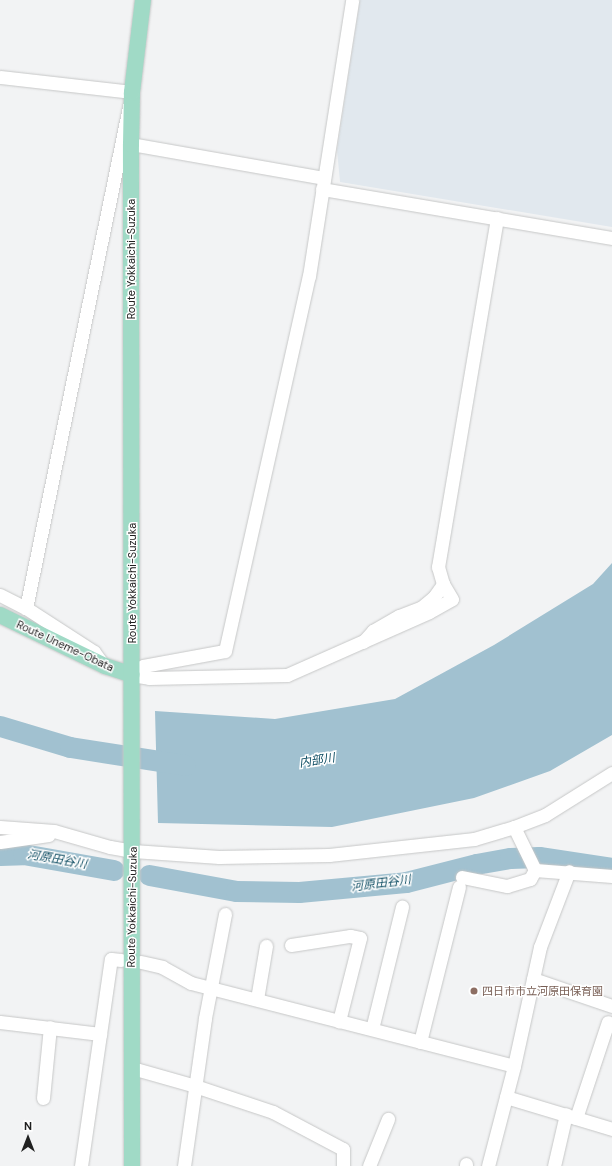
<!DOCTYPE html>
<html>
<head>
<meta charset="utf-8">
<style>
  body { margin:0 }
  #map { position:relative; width:612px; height:1166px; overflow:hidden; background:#f2f3f4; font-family:"DM Sans","Noto Sans JP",sans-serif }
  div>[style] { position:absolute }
  .built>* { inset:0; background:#e1e8ee }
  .water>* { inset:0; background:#a1c1d0 }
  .river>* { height:21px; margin:-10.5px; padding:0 10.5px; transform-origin:10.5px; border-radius:10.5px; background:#a1c1d0 }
  .roads { filter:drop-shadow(0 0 1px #c6c7c7) drop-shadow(0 0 1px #c6c7c7) }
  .minor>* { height:13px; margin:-6.5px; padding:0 6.5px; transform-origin:6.5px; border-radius:6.5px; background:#fff }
  .major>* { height:16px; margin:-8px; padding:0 8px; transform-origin:8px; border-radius:8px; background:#a0dac6 }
  .dots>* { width:11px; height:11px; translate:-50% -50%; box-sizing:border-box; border:2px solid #fff; border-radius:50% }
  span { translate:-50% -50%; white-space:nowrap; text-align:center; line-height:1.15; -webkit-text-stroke:3px #fff; paint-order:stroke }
  .street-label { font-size:11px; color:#202020 }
  .education-label { font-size:11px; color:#785e54 }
  .left { translate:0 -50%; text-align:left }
  .water-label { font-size:12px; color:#0a4a60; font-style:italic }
  .north { position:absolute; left:8px; top:1118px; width:40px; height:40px; -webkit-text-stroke:3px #fff; paint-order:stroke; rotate:0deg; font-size:11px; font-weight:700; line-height:16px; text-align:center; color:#202020 }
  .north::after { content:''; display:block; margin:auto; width:14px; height:18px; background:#202020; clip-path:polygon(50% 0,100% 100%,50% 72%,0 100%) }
</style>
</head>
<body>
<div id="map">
  <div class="built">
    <i style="clip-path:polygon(360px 0,612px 0,612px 227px,340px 182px,337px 150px)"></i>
  </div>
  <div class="water">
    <i style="clip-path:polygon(612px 563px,612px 735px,550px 771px,474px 798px,332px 827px,158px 823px,155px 711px,275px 719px,395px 699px,494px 645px,593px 584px)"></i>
  </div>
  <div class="river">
    <i style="left:0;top:726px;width:73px;rotate:16.7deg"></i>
    <i style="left:70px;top:747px;width:116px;rotate:8.9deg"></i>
    <i style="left:0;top:855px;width:23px;rotate:-2deg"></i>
    <i style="left:23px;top:854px;width:92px;rotate:10deg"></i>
    <i style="left:149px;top:875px;width:88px;rotate:10.4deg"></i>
    <i style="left:236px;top:891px;width:63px;rotate:0.9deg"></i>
    <i style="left:299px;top:892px;width:107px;rotate:-5.3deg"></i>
    <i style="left:406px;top:882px;width:72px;rotate:-14.4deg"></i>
    <i style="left:476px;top:864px;width:35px;rotate:-10deg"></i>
    <i style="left:510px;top:858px;width:29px;rotate:-2deg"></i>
    <i style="left:539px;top:857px;width:74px;rotate:8.6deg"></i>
  </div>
  <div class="roads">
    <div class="minor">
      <i style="left:0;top:77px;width:133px;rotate:6.5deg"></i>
      <i style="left:132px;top:92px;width:527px;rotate:101.61deg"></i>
      <i style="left:131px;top:144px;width:196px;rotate:10deg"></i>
      <i style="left:322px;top:189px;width:294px;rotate:9.6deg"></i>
      <i style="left:0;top:595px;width:29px;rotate:27deg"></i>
      <i style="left:26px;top:608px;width:81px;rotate:32.9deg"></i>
      <i style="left:94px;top:652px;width:14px;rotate:54deg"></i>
      <i style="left:363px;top:642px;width:15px;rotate:-48deg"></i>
      <i style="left:373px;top:631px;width:30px;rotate:-30deg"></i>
      <i style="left:399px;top:616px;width:25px;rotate:-21deg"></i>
      <i style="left:422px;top:607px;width:16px;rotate:-40deg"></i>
      <i style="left:434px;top:597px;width:16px;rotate:-55deg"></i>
      <i style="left:443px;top:584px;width:18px;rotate:-106deg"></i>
      <i style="left:438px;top:567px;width:354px;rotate:-80.4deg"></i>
      <i style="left:132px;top:675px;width:14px;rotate:-39deg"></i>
      <i style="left:143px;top:666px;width:83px;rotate:-10.4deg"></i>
      <i style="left:225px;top:651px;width:384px;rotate:-77.4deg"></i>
      <i style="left:309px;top:276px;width:279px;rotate:-81.1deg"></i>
      <i style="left:132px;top:675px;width:17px;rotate:10deg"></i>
      <i style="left:149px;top:678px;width:138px;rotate:-1.2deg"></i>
      <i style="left:287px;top:675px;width:155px;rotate:-23.9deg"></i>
      <i style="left:429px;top:612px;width:26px;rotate:-29deg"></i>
      <i style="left:452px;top:599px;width:17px;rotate:-121deg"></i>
      <i style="left:0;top:827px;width:54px;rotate:4.2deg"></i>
      <i style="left:54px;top:831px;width:58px;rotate:15.9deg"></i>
      <i style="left:110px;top:847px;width:23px;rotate:10deg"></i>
      <i style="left:133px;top:851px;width:86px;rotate:4deg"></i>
      <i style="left:219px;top:857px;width:110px;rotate:-1deg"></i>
      <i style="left:329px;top:855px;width:146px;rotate:-6.3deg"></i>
      <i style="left:474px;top:839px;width:42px;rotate:-16.7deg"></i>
      <i style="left:514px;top:827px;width:33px;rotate:-21deg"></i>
      <i style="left:545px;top:815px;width:79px;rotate:-32.1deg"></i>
      <i style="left:514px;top:827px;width:48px;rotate:64deg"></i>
      <i style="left:535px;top:870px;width:77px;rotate:4.5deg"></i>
      <i style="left:0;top:842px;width:49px;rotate:-8.1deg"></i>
      <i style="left:462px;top:877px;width:46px;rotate:11.3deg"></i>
      <i style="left:507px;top:886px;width:24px;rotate:-17deg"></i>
      <i style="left:530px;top:879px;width:10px;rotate:-61deg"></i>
      <i style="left:291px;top:945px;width:60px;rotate:-8.7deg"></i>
      <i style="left:350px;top:936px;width:10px;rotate:11deg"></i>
      <i style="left:360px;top:938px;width:86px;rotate:104.2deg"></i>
      <i style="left:141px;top:962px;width:22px;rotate:13deg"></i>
      <i style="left:162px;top:967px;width:33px;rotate:29deg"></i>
      <i style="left:191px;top:983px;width:333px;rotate:14.4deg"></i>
      <i style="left:533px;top:979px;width:83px;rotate:18.9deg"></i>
      <i style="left:257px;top:999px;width:54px;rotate:-80.4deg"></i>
      <i style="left:0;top:1022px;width:101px;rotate:6.8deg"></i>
      <i style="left:372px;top:1029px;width:126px;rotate:-76.2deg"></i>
      <i style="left:420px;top:1042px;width:160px;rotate:-75.9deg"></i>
      <i style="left:132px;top:1068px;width:66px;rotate:15.9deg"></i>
      <i style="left:195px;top:1086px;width:82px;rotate:18.4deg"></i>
      <i style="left:273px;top:1112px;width:79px;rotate:27.9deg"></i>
      <i style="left:343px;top:1149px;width:17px;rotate:90deg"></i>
      <i style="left:506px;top:1097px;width:111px;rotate:16.8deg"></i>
      <i style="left:43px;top:1098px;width:71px;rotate:-84.4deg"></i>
      <i style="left:576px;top:1118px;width:101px;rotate:-71.6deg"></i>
      <i style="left:81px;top:1166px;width:209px;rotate:-81.8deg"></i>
      <i style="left:111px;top:959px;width:10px;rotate:6deg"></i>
      <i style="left:184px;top:1166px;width:149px;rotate:-81.9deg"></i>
      <i style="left:205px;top:1018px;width:106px;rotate:-79.1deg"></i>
      <i style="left:369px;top:1166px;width:51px;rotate:-68deg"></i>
      <i style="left:466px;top:1166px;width:2px;rotate:-90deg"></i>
      <i style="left:488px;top:1166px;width:103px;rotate:-75.4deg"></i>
      <i style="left:514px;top:1066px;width:122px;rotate:-77.7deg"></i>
      <i style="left:540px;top:947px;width:81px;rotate:-69.1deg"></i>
      <i style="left:554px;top:1166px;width:53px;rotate:-77deg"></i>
    </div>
    <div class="major">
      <i style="left:0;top:615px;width:117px;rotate:25.9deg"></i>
      <i style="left:105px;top:666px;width:28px;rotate:18deg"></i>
      <i style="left:132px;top:1166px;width:1022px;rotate:-90.06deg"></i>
      <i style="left:131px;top:144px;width:52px;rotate:-88.9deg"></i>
      <i style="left:132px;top:92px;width:93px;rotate:-83.2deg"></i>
    </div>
  </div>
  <div class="dots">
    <i style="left:474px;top:991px;background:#8d6e63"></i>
  </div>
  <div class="street-label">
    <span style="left:131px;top:259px;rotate:-90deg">Route Yokkaichi-Suzuka</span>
    <span style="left:132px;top:583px;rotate:-90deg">Route Yokkaichi-Suzuka</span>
    <span style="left:65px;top:646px;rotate:25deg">Route Uneme-Obata</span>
    <span style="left:132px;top:907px;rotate:-89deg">Route Yokkaichi-Suzuka</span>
  </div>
  <div class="education-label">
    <span class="left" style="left:482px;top:991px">四日市市立河原田保育園</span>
  </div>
  <div class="water-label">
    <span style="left:317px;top:761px;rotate:-9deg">内部川</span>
    <span style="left:57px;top:860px;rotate:10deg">河原田谷川</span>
    <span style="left:381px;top:884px;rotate:-7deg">河原田谷川</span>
  </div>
  <div class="north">N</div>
</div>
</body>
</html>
